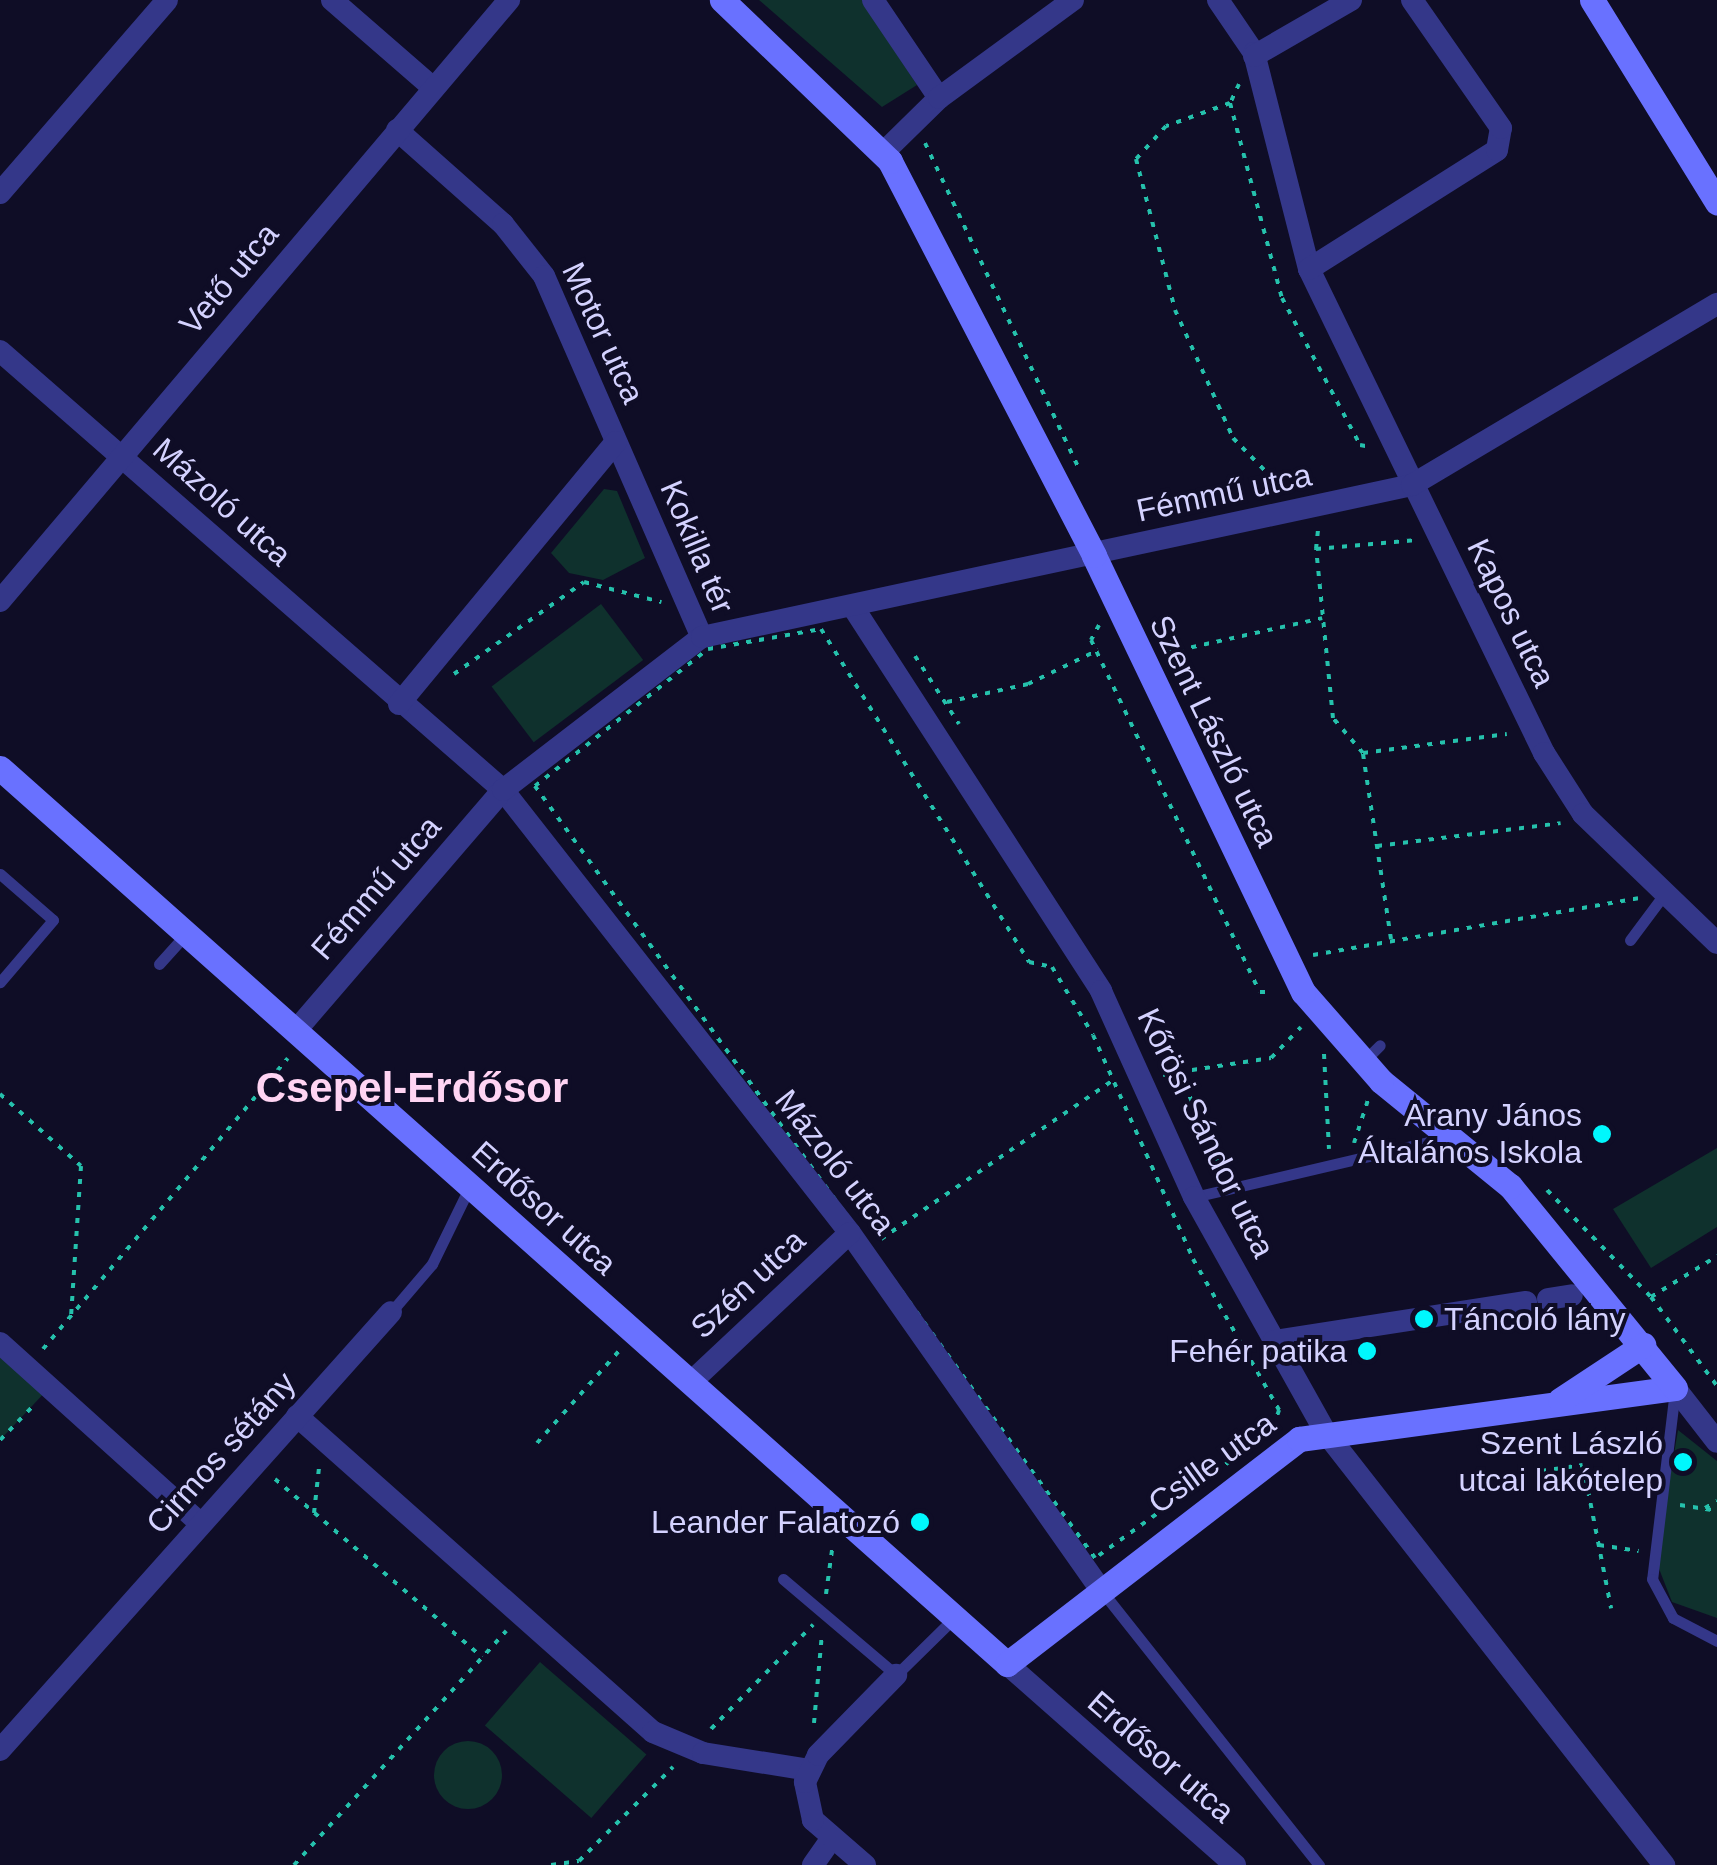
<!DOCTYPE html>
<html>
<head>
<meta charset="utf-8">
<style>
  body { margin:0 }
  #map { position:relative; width:1717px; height:1865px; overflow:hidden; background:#0f0d26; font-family:Helvetica,sans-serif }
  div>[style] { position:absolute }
  .green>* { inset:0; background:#0f312d; transform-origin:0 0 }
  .round { border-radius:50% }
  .path>* { height:4px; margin-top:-2px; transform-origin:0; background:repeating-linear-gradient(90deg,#25c1ac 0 5px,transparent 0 13px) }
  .lane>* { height:11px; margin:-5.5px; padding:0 5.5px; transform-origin:5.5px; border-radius:5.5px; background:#343789 }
  .street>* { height:22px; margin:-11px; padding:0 11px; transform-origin:11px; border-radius:11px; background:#343789 }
  .secondary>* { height:25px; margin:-12.5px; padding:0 12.5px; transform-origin:12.5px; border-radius:12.5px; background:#6971ff }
  .dots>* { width:28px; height:28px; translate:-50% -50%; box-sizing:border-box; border:5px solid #0f0d26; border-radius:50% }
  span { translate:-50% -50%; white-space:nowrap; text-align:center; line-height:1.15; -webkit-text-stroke:8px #0f0d26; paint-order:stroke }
  .street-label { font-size:32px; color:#d4d2ff }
  .poi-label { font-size:32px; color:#d4d2ff }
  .right { translate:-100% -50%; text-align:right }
  .left { translate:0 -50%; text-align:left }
  .district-label { font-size:42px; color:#ffd4f3; font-weight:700 }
</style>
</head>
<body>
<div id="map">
  <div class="green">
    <i style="clip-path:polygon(759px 0,862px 0,917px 85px,882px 107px)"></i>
    <i style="clip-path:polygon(604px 489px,617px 491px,645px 558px,603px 580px,569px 573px,551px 553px)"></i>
    <i style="left:601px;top:604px;width:70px;height:137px;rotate:53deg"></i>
    <i style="clip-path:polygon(1717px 1148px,1717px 1227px,1651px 1268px,1613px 1209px)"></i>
    <i style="clip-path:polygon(0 1343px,49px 1388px,0 1440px)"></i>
    <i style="clip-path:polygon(1678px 1430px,1717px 1461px,1717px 1618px,1672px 1602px,1656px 1561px)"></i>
    <i style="left:540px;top:1662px;width:141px;height:84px;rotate:41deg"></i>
    <i class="round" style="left:434px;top:1741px;width:68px;height:68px"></i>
  </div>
  <div class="path">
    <i style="left:1239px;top:84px;width:21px;rotate:115deg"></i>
    <i style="left:1230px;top:103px;width:202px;rotate:75.1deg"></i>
    <i style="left:1282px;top:298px;width:166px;rotate:62deg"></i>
    <i style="left:1360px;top:445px;width:11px;rotate:10deg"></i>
    <i style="left:1230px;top:103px;width:68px;rotate:160.2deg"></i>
    <i style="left:1166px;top:126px;width:45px;rotate:132.3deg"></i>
    <i style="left:1136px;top:159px;width:156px;rotate:75.5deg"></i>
    <i style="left:1175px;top:310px;width:141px;rotate:65.6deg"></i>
    <i style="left:1233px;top:438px;width:71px;rotate:45.6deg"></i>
    <i style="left:925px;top:143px;width:361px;rotate:64.7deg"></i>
    <i style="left:1316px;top:549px;width:20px;rotate:-84deg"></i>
    <i style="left:1099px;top:625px;width:17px;rotate:118deg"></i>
    <i style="left:1091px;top:640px;width:390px;rotate:64.4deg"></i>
    <i style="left:1260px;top:992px;width:13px"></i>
    <i style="left:821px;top:629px;width:393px;rotate:58deg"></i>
    <i style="left:1029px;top:962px;width:24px;rotate:12deg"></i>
    <i style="left:1052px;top:967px;width:79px;rotate:58.9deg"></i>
    <i style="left:1093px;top:1035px;width:245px;rotate:65.9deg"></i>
    <i style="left:1193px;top:1259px;width:174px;rotate:60.3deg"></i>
    <i style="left:1279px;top:1410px;width:22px;rotate:108deg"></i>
    <i style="left:1272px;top:1431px;width:218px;rotate:144.3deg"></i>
    <i style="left:1095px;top:1558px;width:954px;rotate:-125.96deg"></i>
    <i style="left:535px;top:786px;width:221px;rotate:-38.4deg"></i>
    <i style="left:708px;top:649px;width:115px;rotate:-10deg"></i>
    <i style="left:1166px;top:653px;width:160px;rotate:-12.6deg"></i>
    <i style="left:915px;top:656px;width:81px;rotate:57.1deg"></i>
    <i style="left:454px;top:674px;width:159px;rotate:-35.3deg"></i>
    <i style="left:584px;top:582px;width:80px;rotate:14.6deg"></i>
    <i style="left:947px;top:702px;width:83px;rotate:-12.5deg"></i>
    <i style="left:1028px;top:684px;width:78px;rotate:-25.9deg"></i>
    <i style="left:1363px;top:753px;width:145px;rotate:-7.5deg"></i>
    <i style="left:1377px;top:846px;width:185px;rotate:-7.1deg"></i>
    <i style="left:1391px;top:939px;width:188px;rotate:-98.6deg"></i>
    <i style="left:1363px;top:753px;width:46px;rotate:-130.6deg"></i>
    <i style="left:1333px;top:718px;width:170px;rotate:-95.7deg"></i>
    <i style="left:1316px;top:549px;width:101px;rotate:-5.1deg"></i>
    <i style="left:1313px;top:955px;width:330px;rotate:-9.9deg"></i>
    <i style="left:1324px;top:1054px;width:95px;rotate:87deg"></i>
    <i style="left:1163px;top:1075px;width:16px;rotate:-11deg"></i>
    <i style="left:0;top:1094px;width:108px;rotate:41.6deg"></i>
    <i style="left:81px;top:1166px;width:151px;rotate:93.8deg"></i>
    <i style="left:1354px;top:1143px;width:45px;rotate:-72deg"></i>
    <i style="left:1223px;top:1173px;width:110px;rotate:-113.5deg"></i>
    <i style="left:1179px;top:1072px;width:93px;rotate:-8.7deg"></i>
    <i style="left:1271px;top:1058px;width:43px;rotate:-45.9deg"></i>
    <i style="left:1547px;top:1190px;width:149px;rotate:45.8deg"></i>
    <i style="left:1651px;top:1297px;width:111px;rotate:53.4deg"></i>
    <i style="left:881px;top:1239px;width:280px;rotate:-34.4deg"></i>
    <i style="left:1651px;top:1297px;width:78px;rotate:-31.8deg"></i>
    <i style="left:43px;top:1349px;width:380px;rotate:-49.9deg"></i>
    <i style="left:0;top:1440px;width:50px;rotate:-45.8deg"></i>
    <i style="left:537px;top:1443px;width:125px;rotate:-48.3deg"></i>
    <i style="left:1541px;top:1471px;width:42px;rotate:-8.1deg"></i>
    <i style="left:1583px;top:1465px;width:146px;rotate:78.9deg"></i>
    <i style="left:275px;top:1479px;width:273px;rotate:40.7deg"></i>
    <i style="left:1680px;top:1505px;width:37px;rotate:9deg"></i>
    <i style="left:1705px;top:1508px;width:14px;rotate:-30deg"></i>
    <i style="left:314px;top:1513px;width:45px;rotate:-83.7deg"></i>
    <i style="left:1599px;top:1545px;width:40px;rotate:8.5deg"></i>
    <i style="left:826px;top:1594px;width:51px;rotate:-82.2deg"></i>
    <i style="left:814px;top:1723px;width:90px;rotate:-84.9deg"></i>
    <i style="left:711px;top:1729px;width:146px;rotate:-45.6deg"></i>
    <i style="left:294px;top:1865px;width:316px;rotate:-47.8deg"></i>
    <i style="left:551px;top:1865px;width:28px;rotate:-8deg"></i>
    <i style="left:579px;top:1861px;width:133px;rotate:-45deg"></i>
  </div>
  <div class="lane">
    <i style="left:0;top:874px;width:70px;rotate:41deg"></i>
    <i style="left:53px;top:920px;width:82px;rotate:130.5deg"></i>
    <i style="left:1630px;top:940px;width:59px;rotate:-53.3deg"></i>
    <i style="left:159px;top:964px;width:40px;rotate:-48deg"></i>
    <i style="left:1362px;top:1063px;width:25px;rotate:-45deg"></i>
    <i style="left:1194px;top:1197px;width:259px;rotate:-13.2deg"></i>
    <i style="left:391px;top:1312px;width:63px;rotate:-49.5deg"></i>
    <i style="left:432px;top:1264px;width:87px;rotate:-64deg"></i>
    <i style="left:1675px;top:1390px;width:190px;rotate:96.9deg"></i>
    <i style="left:1652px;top:1579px;width:44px;rotate:61.7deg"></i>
    <i style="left:1673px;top:1618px;width:50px;rotate:27.6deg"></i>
    <i style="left:783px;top:1579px;width:148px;rotate:40.3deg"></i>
    <i style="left:896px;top:1675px;width:81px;rotate:-44.5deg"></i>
    <i style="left:1101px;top:1590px;width:351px;rotate:51.6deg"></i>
  </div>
  <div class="street">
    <i style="left:332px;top:0;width:133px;rotate:41deg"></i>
    <i style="left:873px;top:0;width:118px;rotate:56deg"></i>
    <i style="left:1218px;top:0;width:64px;rotate:55.8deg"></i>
    <i style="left:1254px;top:53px;width:223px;rotate:75.7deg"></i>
    <i style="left:1309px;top:269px;width:538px;rotate:64.1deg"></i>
    <i style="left:1544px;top:753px;width:72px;rotate:57.4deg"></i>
    <i style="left:1583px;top:814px;width:186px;rotate:43.9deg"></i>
    <i style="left:1254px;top:56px;width:112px;rotate:-30deg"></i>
    <i style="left:397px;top:130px;width:142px;rotate:41.6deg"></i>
    <i style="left:503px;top:224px;width:66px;rotate:51.7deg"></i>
    <i style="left:544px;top:276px;width:394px;rotate:66.4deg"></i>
    <i style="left:884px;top:152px;width:77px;rotate:-44.5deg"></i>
    <i style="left:939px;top:98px;width:166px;rotate:-36.2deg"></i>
    <i style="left:0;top:193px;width:255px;rotate:-49.1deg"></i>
    <i style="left:1309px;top:269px;width:222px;rotate:-32.3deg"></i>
    <i style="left:1497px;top:150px;width:22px;rotate:-80deg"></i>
    <i style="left:1501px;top:128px;width:156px;rotate:-124.8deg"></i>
    <i style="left:0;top:351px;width:668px;rotate:41.11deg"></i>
    <i style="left:503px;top:790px;width:563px;rotate:51.93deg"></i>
    <i style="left:850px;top:1233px;width:433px;rotate:54.9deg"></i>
    <i style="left:0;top:601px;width:788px;rotate:-49.74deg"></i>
    <i style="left:853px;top:607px;width:457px;rotate:57.1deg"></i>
    <i style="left:1101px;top:991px;width:226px;rotate:65.7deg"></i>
    <i style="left:1194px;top:1197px;width:270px;rotate:60.8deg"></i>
    <i style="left:1326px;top:1433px;width:549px;rotate:51.96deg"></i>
    <i style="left:399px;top:704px;width:340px;rotate:-50.4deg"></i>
    <i style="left:298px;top:1028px;width:314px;rotate:-49.3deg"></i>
    <i style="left:503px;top:790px;width:251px;rotate:-37.6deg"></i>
    <i style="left:702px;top:637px;width:726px;rotate:-12.08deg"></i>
    <i style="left:1412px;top:485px;width:355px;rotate:-30.7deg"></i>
    <i style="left:1548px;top:1299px;width:24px;rotate:-9deg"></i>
    <i style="left:1274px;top:1341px;width:255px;rotate:-8.8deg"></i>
    <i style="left:0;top:1343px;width:270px;rotate:42deg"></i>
    <i style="left:690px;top:1383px;width:219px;rotate:-43.2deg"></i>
    <i style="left:1675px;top:1388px;width:68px;rotate:52.1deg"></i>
    <i style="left:297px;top:1416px;width:476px;rotate:41.6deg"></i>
    <i style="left:653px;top:1732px;width:54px;rotate:22.8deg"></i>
    <i style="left:703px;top:1753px;width:107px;rotate:9.1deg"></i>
    <i style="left:1007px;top:1664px;width:304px;rotate:41.4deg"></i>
    <i style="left:0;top:1750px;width:587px;rotate:-48.24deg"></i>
    <i style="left:813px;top:1865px;width:33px;rotate:-55deg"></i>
    <i style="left:865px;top:1865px;width:69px;rotate:-139.1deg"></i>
    <i style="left:813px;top:1820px;width:39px;rotate:-102deg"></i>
    <i style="left:805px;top:1782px;width:30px;rotate:-64deg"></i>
    <i style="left:818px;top:1755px;width:112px;rotate:-45.7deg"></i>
  </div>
  <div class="secondary">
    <i style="left:1592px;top:0;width:238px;rotate:58.3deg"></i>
    <i style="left:0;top:768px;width:1348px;rotate:41.66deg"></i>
    <i style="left:1007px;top:1664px;width:369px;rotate:-37.6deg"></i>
    <i style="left:1299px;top:1439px;width:379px;rotate:-7.7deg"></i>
    <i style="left:1675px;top:1388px;width:261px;rotate:-129.2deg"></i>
    <i style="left:1510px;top:1186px;width:166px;rotate:-140.9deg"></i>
    <i style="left:1381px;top:1081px;width:118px;rotate:-131.2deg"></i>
    <i style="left:1303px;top:992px;width:484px;rotate:-115.6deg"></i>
    <i style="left:1094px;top:555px;width:444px;rotate:-117.4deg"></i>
    <i style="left:890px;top:161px;width:233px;rotate:-136.2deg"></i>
    <i style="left:1560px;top:1400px;width:100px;rotate:-33.5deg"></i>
  </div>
  <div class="dots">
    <i style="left:1602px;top:1134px;background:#00f7fd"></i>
    <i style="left:1424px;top:1319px;background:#00f7fd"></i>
    <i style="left:1367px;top:1351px;background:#00f7fd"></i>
    <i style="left:1683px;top:1462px;background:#00f7fd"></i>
    <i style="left:920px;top:1522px;background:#00f7fd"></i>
  </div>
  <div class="street-label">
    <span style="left:229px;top:279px;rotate:-50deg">Vető utca</span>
    <span style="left:603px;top:333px;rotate:65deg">Motor utca</span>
    <span style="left:1224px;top:493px;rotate:-12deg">Fémmű utca</span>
    <span style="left:222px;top:502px;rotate:42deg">Mázoló utca</span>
    <span style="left:697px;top:547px;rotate:67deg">Kokilla tér</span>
    <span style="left:1511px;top:613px;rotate:64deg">Kapos utca</span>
    <span style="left:1214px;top:731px;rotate:64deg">Szent László utca</span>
    <span style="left:376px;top:888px;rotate:-49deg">Fémmű utca</span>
    <span style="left:1206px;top:1133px;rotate:64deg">Kőrösi Sándor utca</span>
    <span style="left:835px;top:1162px;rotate:52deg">Mázoló utca</span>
    <span style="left:544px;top:1208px;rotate:42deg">Erdősor utca</span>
    <span style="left:748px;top:1284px;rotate:-43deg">Szén utca</span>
    <span style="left:221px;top:1453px;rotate:-48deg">Cirmos sétány</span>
    <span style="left:1212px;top:1463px;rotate:-36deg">Csille utca</span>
    <span style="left:1161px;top:1757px;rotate:41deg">Erdősor utca</span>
  </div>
  <div class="poi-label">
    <span class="right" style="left:1582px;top:1134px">Arany János<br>Általános Iskola</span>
    <span class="left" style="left:1444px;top:1319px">Táncoló lány</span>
    <span class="right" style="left:1347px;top:1351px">Fehér patika</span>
    <span class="right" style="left:1663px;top:1462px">Szent László<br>utcai lakótelep</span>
    <span class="right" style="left:900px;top:1522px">Leander Falatozó</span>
  </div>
  <div class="district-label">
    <span style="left:412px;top:1088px">Csepel-Erdősor</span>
  </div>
</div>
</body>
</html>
